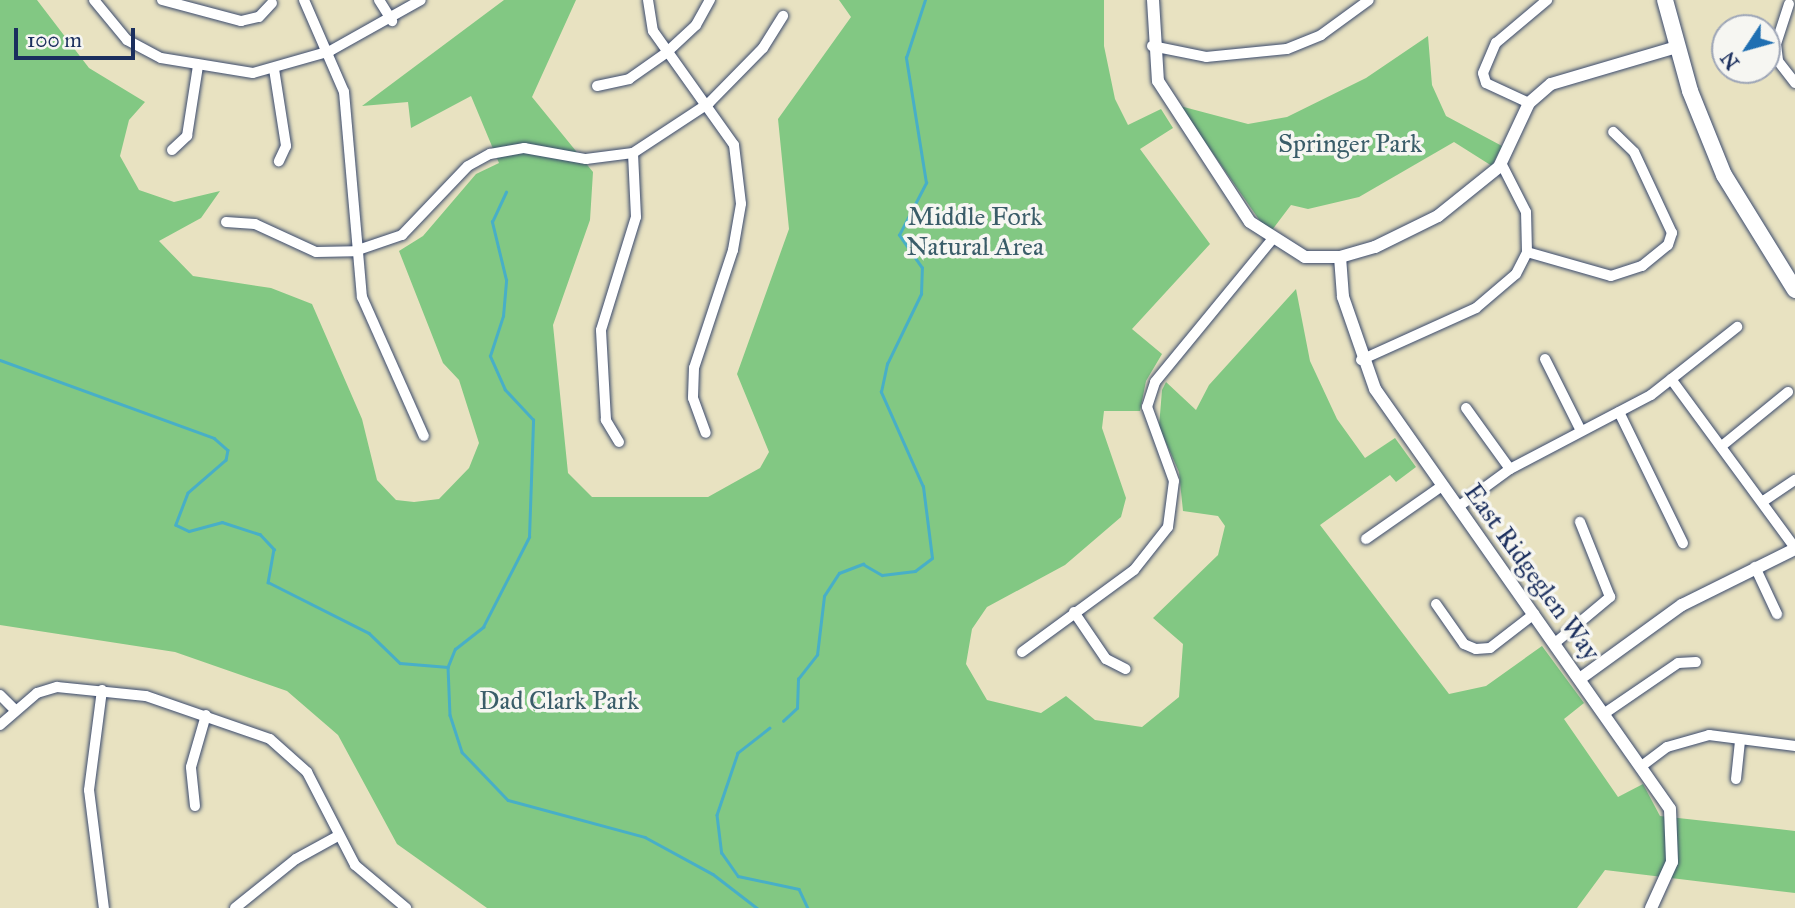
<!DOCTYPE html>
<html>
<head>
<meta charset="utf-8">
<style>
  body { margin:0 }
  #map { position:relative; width:1795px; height:908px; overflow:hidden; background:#e8e2c1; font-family:"IM FELL Great Primer",serif }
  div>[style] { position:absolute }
  .green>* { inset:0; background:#82c883 }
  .stream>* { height:2.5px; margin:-1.25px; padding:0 1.25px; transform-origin:1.25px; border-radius:1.25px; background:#48afc7 }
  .roads { filter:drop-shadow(0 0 2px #3a4a6d) drop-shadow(0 0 2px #3a4a6d) }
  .minor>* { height:10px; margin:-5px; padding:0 5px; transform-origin:5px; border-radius:5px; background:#fff }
  .tertiary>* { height:12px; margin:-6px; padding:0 6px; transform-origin:6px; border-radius:6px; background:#fff }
  .primary>* { height:16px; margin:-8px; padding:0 8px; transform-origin:8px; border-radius:8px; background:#fff }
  span { translate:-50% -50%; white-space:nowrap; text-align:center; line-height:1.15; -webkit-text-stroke:7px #f6f6f2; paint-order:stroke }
  .park-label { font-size:26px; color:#3a5d69 }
  .street-label { font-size:26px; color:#1b2f5e }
  .north { position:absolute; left:1711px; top:14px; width:70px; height:70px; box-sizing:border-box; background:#f6f6f2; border:2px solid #9ea6b7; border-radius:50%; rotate:234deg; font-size:19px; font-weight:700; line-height:28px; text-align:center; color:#1b2f5e }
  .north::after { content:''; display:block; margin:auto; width:24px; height:32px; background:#1f6fb2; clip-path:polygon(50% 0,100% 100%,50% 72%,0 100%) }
  .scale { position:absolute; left:14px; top:28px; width:121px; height:32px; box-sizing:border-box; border:4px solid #1b2f5e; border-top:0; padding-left:9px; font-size:21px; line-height:24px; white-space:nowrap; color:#1b2f5e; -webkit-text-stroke:5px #f6f6f2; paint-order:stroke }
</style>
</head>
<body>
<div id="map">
  <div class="green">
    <i style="clip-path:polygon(0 0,37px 0,89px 68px,145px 102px,129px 120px,120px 156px,139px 190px,174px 202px,220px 191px,201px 218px,159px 241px,193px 276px,271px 288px,312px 304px,362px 419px,377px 480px,396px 500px,414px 502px,439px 499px,469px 468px,479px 443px,459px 380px,443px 363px,399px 251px,423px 236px,476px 174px,499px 163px,471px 96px,411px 128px,408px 102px,362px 106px,504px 0,576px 0,532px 97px,593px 172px,590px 220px,553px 325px,568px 473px,592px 497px,708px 497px,760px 468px,769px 452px,737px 374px,789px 229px,778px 119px,851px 17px,839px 0,1104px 0,1104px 46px,1115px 99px,1128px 125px,1161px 109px,1173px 128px,1140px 149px,1210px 244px,1132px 329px,1162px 354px,1146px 381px,1140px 411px,1104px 411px,1102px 428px,1126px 498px,1121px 517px,1065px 565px,987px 607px,972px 629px,966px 664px,987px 700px,1041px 713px,1066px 696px,1095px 720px,1142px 727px,1179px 697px,1183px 644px,1153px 618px,1218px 555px,1225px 526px,1218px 516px,1183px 511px,1179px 472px,1159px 427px,1162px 390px,1166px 382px,1196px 410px,1209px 385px,1296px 289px,1310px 361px,1337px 419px,1365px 458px,1395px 438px,1416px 467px,1396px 482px,1390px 475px,1320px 525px,1449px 694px,1486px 686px,1542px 646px,1584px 703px,1564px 719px,1618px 797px,1643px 784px,1660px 816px,1795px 831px,1795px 893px,1605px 870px,1577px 908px,487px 908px,397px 844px,338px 735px,287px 691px,175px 652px,0 625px)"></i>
    <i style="clip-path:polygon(1428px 36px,1432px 85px,1446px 116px,1502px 146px,1492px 166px,1454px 142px,1359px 197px,1308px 209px,1291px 205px,1269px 234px,1180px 106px,1248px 124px,1287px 117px,1366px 78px)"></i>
  </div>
  <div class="stream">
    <i style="left:0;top:360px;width:228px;rotate:20deg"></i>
    <i style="left:214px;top:438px;width:18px;rotate:41deg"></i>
    <i style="left:228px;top:450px;width:10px;rotate:101deg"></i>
    <i style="left:226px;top:460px;width:50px;rotate:139deg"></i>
    <i style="left:188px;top:493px;width:34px;rotate:111deg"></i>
    <i style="left:176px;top:525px;width:14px;rotate:25deg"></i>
    <i style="left:189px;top:531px;width:34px;rotate:-15deg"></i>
    <i style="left:222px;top:522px;width:40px;rotate:18deg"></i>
    <i style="left:260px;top:534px;width:21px;rotate:47deg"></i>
    <i style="left:274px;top:549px;width:34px;rotate:100deg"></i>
    <i style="left:268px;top:582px;width:113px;rotate:26.8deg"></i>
    <i style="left:369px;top:633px;width:43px;rotate:44.1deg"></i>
    <i style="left:400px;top:663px;width:48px;rotate:4.8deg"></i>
    <i style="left:448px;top:667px;width:48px;rotate:87.6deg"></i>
    <i style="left:450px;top:715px;width:39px;rotate:72deg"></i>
    <i style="left:462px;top:752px;width:66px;rotate:46.2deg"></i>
    <i style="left:508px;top:800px;width:142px;rotate:15.1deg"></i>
    <i style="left:645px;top:837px;width:77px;rotate:28.6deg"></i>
    <i style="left:713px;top:874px;width:56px;rotate:37.7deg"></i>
    <i style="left:448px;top:666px;width:18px;rotate:-68deg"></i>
    <i style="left:455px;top:649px;width:36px;rotate:-38deg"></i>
    <i style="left:483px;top:627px;width:101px;rotate:-62.9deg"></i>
    <i style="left:529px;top:537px;width:117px;rotate:-88deg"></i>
    <i style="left:533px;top:420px;width:41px;rotate:-133deg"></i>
    <i style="left:505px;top:390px;width:37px;rotate:-114deg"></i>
    <i style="left:490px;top:356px;width:42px;rotate:-72deg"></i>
    <i style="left:503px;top:316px;width:36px;rotate:-85deg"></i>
    <i style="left:506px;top:280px;width:60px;rotate:-103.6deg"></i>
    <i style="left:492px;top:222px;width:33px;rotate:-65deg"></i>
    <i style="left:783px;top:721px;width:19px;rotate:-43deg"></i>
    <i style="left:797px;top:708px;width:29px;rotate:-88deg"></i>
    <i style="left:798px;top:679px;width:31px;rotate:-52deg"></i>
    <i style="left:817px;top:655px;width:59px;rotate:-83.2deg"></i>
    <i style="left:824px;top:596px;width:27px;rotate:-57deg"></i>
    <i style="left:839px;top:573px;width:26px;rotate:-21deg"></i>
    <i style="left:863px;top:564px;width:22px;rotate:30deg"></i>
    <i style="left:882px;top:575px;width:33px;rotate:-7deg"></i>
    <i style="left:915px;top:571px;width:21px;rotate:-37deg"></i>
    <i style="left:932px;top:558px;width:72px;rotate:-97.2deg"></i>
    <i style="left:923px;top:487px;width:104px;rotate:-113.9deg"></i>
    <i style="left:881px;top:392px;width:29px;rotate:-78deg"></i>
    <i style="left:887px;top:364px;width:78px;rotate:-64.1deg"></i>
    <i style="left:921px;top:294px;width:26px;rotate:-88deg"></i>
    <i style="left:922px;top:268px;width:40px;rotate:-124.9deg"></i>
    <i style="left:899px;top:235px;width:59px;rotate:-62.6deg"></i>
    <i style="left:926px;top:183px;width:127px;rotate:-99.1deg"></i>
    <i style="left:906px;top:58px;width:61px;rotate:-71.9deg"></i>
    <i style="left:770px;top:728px;width:41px;rotate:142deg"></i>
    <i style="left:738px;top:753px;width:65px;rotate:108.7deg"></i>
    <i style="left:717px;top:815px;width:38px;rotate:83deg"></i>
    <i style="left:722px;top:853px;width:28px;rotate:55deg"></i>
    <i style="left:738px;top:876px;width:62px;rotate:12deg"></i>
    <i style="left:799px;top:889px;width:21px;rotate:65deg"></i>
  </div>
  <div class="roads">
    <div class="minor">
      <i style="left:94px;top:0;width:52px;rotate:50.5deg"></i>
      <i style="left:127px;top:40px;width:38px;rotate:28deg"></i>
      <i style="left:161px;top:58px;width:93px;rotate:9.3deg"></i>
      <i style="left:253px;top:73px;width:80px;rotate:-15.9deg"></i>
      <i style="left:330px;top:51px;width:104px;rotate:-29.3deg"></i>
      <i style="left:162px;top:0;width:82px;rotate:14.9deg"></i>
      <i style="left:241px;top:21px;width:18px;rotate:-13deg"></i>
      <i style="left:259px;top:17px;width:19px;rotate:-47deg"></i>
      <i style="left:304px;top:0;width:100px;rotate:66.5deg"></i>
      <i style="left:344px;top:92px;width:206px;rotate:85deg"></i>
      <i style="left:362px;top:297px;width:152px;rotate:66deg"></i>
      <i style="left:379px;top:0;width:25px;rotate:58deg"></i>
      <i style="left:648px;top:0;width:31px;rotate:81deg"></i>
      <i style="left:653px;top:31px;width:140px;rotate:54.6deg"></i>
      <i style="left:734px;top:145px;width:59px;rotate:83.2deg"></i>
      <i style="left:741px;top:204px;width:47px;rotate:99.9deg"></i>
      <i style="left:733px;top:250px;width:124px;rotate:108.3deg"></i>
      <i style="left:694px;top:368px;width:30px;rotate:92deg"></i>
      <i style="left:693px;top:398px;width:37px;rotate:70deg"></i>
      <i style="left:1789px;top:4px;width:42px;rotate:108deg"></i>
      <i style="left:1776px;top:44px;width:17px;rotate:83deg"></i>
      <i style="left:1778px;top:61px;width:28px;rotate:52deg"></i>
      <i style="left:1152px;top:46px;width:55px;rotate:11.5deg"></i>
      <i style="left:1206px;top:57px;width:81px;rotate:-5.6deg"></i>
      <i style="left:1287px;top:49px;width:37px;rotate:-22deg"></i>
      <i style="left:1321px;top:35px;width:59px;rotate:-36.1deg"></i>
      <i style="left:274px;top:69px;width:78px;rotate:81.1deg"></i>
      <i style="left:286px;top:146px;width:17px;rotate:115deg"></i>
      <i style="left:597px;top:86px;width:33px;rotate:-12deg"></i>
      <i style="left:629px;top:79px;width:45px;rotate:-35.1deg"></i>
      <i style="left:666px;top:53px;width:41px;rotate:-43deg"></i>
      <i style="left:696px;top:25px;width:29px;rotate:-61deg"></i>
      <i style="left:1529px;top:103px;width:47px;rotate:-155.1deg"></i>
      <i style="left:1486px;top:83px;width:10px;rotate:-107deg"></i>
      <i style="left:1483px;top:73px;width:33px;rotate:-67deg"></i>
      <i style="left:1496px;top:43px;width:67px;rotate:-40.1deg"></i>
      <i style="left:172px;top:150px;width:21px;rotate:-43deg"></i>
      <i style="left:187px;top:136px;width:71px;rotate:-81.1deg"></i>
      <i style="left:226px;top:222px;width:29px;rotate:4deg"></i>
      <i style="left:255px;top:224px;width:67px;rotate:24.7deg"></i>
      <i style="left:316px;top:252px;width:39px;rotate:-1deg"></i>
      <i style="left:355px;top:251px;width:50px;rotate:-18.8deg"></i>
      <i style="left:402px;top:235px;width:95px;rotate:-46.3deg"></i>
      <i style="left:468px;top:166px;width:25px;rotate:-29deg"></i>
      <i style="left:490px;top:154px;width:35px;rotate:-10deg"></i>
      <i style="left:524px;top:148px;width:63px;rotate:10.1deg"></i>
      <i style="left:586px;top:159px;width:47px;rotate:-7.3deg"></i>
      <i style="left:633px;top:153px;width:91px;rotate:-33.3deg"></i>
      <i style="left:709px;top:103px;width:77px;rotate:-45.5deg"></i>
      <i style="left:763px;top:48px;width:38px;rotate:-58deg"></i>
      <i style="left:1527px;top:252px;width:87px;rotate:15.9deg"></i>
      <i style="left:1611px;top:276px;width:33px;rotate:-18deg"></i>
      <i style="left:1642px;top:266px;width:33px;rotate:-39deg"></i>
      <i style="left:1668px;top:245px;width:13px;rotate:-72deg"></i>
      <i style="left:1672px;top:233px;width:89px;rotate:-115.1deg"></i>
      <i style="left:1634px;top:152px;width:29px;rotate:-136deg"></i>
      <i style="left:1545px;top:359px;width:80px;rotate:63.4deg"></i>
      <i style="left:1361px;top:360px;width:126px;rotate:-24.3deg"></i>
      <i style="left:1476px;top:308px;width:52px;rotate:-40.4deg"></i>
      <i style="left:1516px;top:274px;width:25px;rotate:-63deg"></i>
      <i style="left:1527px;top:252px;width:40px;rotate:-91.4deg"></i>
      <i style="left:1526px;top:212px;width:55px;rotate:-117deg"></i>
      <i style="left:1671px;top:379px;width:210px;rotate:53.7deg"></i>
      <i style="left:1466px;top:408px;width:75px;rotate:54.2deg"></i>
      <i style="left:1619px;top:412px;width:146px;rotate:64deg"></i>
      <i style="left:619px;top:442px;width:26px;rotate:-121deg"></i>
      <i style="left:606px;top:420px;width:90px;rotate:-93.2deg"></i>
      <i style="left:601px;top:330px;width:118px;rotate:-72.8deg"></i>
      <i style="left:636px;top:217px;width:64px;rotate:-92.7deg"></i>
      <i style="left:1723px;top:445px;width:84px;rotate:-39.2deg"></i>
      <i style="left:1765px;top:500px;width:36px;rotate:-34deg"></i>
      <i style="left:1458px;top:507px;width:64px;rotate:-36.2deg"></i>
      <i style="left:1510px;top:469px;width:159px;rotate:-27.7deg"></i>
      <i style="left:1651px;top:395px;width:110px;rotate:-38.3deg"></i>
      <i style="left:1366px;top:539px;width:93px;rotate:-34.9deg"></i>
      <i style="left:1755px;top:567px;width:52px;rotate:64.9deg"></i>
      <i style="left:1436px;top:604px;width:49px;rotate:55deg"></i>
      <i style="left:1464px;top:644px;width:13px;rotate:23deg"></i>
      <i style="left:1476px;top:649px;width:14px;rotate:-4deg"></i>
      <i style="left:1490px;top:648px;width:56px;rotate:-37.7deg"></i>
      <i style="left:1074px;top:612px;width:57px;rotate:55.8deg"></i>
      <i style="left:1106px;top:659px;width:22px;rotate:27deg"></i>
      <i style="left:1555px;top:643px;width:72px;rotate:-39.9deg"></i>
      <i style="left:1610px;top:597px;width:81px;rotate:-111.8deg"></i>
      <i style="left:1022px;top:652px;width:139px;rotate:-36.2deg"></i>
      <i style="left:1134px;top:570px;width:55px;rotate:-51.7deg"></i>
      <i style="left:1168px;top:527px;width:46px;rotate:-82.6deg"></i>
      <i style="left:1174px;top:481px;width:79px;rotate:-110deg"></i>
      <i style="left:1147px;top:407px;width:26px;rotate:-72deg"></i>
      <i style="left:1155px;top:382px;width:183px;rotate:-50.6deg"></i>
      <i style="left:102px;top:690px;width:101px;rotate:97.4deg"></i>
      <i style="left:89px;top:790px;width:119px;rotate:82.8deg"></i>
      <i style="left:0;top:695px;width:20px;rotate:45deg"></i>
      <i style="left:1605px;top:713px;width:88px;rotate:-34.4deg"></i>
      <i style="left:1678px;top:663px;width:18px;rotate:-3deg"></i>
      <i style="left:0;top:725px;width:49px;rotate:-40.9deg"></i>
      <i style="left:37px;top:693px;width:21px;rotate:-17deg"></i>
      <i style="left:57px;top:687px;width:89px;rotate:5.8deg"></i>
      <i style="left:146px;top:696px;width:131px;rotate:19.1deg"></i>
      <i style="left:270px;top:739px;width:50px;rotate:41.7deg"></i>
      <i style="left:307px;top:772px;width:105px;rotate:62.7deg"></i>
      <i style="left:355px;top:865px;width:67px;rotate:40.1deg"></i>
      <i style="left:1643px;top:765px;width:30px;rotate:-37deg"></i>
      <i style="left:1667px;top:747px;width:44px;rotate:-15.9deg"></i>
      <i style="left:1709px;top:735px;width:87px;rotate:7.3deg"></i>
      <i style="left:1736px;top:779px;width:39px;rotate:-84deg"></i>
      <i style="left:195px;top:806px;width:39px;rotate:-96deg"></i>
      <i style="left:191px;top:767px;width:54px;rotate:-73.9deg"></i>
      <i style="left:235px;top:908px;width:78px;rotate:-38.8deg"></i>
      <i style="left:296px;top:859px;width:48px;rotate:-28.7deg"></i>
    </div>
    <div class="tertiary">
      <i style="left:1153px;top:0;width:81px;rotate:86.5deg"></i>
      <i style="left:1158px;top:81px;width:168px;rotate:56.9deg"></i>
      <i style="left:1250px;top:222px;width:65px;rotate:32.5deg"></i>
      <i style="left:1305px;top:257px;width:35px"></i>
      <i style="left:1340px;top:257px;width:36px;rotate:-16deg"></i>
      <i style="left:1375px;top:247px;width:70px;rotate:-26.2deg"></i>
      <i style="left:1438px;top:216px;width:78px;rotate:-38.8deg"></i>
      <i style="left:1499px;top:167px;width:71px;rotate:-64.9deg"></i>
      <i style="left:1529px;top:103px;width:29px;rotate:-41deg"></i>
      <i style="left:1551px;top:84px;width:131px;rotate:-16.4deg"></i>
      <i style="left:1340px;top:257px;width:40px;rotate:85.7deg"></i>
      <i style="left:1343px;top:297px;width:97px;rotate:70.8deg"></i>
      <i style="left:1375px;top:389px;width:513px;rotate:54.92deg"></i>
      <i style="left:1670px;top:809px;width:53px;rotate:87.8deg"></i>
      <i style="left:1672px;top:862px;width:51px;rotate:114.5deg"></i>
      <i style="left:1581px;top:678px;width:125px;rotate:-35.9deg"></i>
      <i style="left:1682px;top:605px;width:126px;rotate:-26.4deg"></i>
    </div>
    <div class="primary">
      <i style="left:1665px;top:0;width:94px;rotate:74.6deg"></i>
      <i style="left:1690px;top:91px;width:91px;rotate:68deg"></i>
      <i style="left:1724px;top:175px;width:135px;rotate:58.3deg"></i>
    </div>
  </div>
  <div class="park-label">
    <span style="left:1350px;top:144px">Springer Park</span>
    <span style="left:975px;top:232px">Middle Fork<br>Natural Area</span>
    <span style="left:559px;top:701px">Dad Clark Park</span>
  </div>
  <div class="street-label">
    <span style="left:1532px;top:572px;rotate:54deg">East Ridgeglen Way</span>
  </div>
  <div class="north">N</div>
  <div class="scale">100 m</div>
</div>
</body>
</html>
